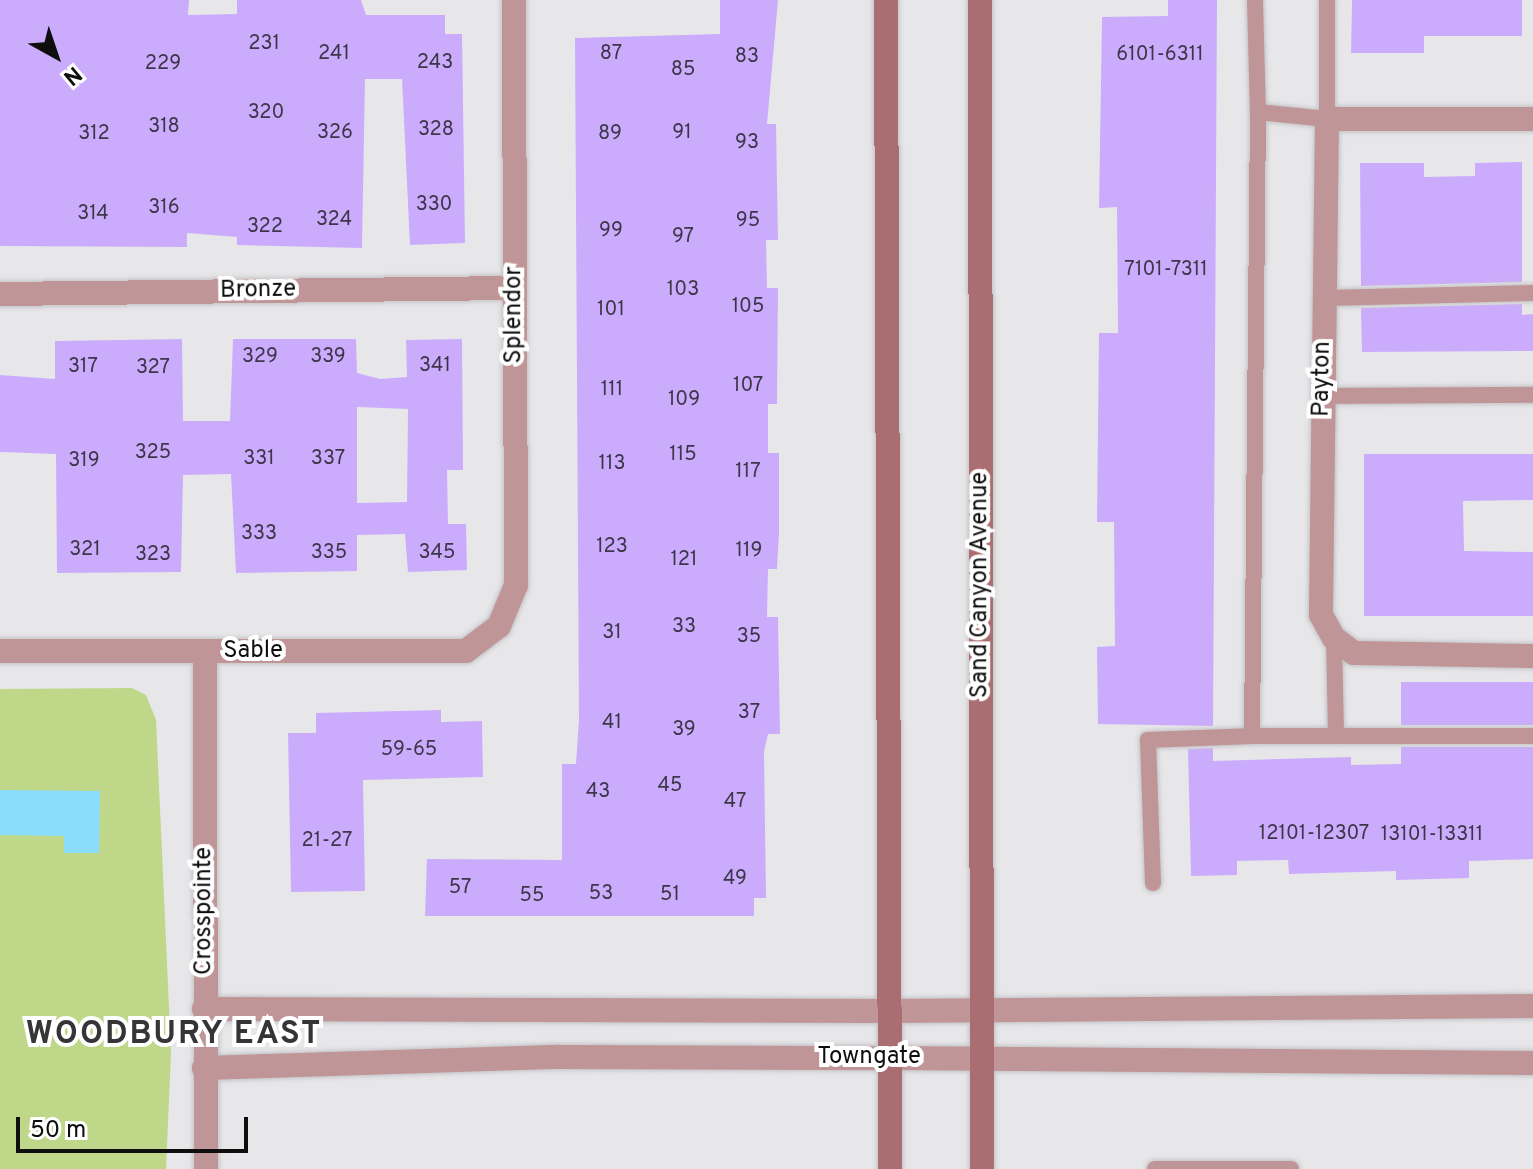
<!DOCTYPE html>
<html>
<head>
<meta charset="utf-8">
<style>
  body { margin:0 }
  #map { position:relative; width:1533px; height:1169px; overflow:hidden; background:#e7e7ea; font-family:Overpass,sans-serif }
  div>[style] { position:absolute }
  .green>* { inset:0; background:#bed789 }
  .water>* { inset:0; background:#8addfd }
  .building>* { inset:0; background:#cbacfc; transform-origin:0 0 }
  .roads { filter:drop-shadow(0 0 2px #c4c4c7) drop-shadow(0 0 2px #c4c4c7) }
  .service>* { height:16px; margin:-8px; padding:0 8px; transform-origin:8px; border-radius:8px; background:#c09597 }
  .minor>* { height:24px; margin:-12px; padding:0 12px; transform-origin:12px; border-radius:12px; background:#c09597 }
  .tertiary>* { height:24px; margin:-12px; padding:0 12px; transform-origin:12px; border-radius:12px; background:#c09597 }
  .secondary>* { height:24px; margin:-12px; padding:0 12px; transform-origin:12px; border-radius:12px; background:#aa6d71 }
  span { translate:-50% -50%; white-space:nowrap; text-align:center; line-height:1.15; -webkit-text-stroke:8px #fff; paint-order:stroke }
  .number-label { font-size:20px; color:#3d364a }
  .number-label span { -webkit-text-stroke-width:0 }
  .street-label { font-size:24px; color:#0e0e0f }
  .district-label { font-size:32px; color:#353537; font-weight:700; letter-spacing:2px }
  .north { position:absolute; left:16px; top:16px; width:80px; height:80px; -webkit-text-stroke:6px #fff; paint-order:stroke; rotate:140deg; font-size:22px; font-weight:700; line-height:32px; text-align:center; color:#0e0e0f }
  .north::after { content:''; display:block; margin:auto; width:28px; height:36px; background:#0e0e0f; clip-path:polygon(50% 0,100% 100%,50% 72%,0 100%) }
  .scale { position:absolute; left:16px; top:1117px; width:232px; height:36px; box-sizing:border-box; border:4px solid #0e0e0f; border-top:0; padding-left:10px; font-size:24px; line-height:28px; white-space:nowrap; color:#0e0e0f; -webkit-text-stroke:6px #fff; paint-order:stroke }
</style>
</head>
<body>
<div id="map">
  <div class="green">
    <i style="clip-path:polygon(132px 688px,146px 695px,156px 720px,171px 1052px,166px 1169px,0 1169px,0 689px)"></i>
  </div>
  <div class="water">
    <i style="clip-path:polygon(0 790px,100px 791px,99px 853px,64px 853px,64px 836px,0 835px)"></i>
  </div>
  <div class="building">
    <i style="clip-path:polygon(0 0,189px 0,188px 15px,237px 14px,237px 0,361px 0,366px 15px,445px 15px,445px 34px,462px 34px,465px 243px,410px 245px,402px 79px,365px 79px,362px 248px,237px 245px,237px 237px,187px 233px,187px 247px,0 246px)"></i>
    <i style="clip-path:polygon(720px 0,778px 0,767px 124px,776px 124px,778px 240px,766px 240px,767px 288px,778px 288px,777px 404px,768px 404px,768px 453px,779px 453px,779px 533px,777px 569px,768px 569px,767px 617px,778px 617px,780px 734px,768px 734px,764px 752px,766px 898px,754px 898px,754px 916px,425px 916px,427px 859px,562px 860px,562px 764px,576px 764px,579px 720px,575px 38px,720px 34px)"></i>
    <i style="clip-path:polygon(1168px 0,1217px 0,1213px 726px,1098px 724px,1097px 647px,1115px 646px,1114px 522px,1097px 522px,1099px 333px,1118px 333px,1117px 207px,1099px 208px,1102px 17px,1168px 16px)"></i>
    <i style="clip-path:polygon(1352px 0,1522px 0,1522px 36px,1424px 36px,1424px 53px,1351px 53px)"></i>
    <i style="clip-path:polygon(1522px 162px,1522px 282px,1361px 286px,1360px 163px,1424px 163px,1424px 177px,1475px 176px,1475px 163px)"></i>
    <i style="clip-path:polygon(1522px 304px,1522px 315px,1533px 314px,1533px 351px,1362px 352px,1361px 308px)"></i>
    <i style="clip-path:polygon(evenodd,182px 339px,183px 421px,230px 421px,233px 339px,356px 339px,357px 373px,380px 379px,407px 377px,406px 340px,462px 339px,463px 470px,447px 470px,448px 524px,466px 524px,467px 570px,408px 572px,405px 534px,357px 535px,357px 571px,236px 573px,231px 474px,183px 475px,181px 572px,57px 573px,56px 454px,0 452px,0 375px,55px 379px,55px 341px,182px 339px,357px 407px,408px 409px,407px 502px,357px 503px,357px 407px)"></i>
    <i style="clip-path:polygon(1364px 454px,1533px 454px,1533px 500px,1463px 501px,1464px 551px,1533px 552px,1533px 616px,1364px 616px)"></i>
    <i style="left:1533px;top:682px;width:43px;height:132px;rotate:90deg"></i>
    <i style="clip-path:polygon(441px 710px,441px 722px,482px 721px,483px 777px,363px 780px,365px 891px,291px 892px,288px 733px,316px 733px,316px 713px)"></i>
    <i style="clip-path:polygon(1401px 747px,1533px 747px,1533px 859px,1469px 861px,1469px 878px,1396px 880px,1396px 871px,1289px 874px,1288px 860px,1237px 861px,1237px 875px,1191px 876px,1188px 749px,1213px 748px,1213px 761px,1351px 757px,1351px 765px,1401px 764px)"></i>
  </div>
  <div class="roads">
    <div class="service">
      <i style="left:1255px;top:0;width:112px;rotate:88.5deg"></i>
      <i style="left:1324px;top:298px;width:209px;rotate:-1.4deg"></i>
      <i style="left:1323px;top:396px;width:210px;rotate:-0.3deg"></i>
      <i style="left:1334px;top:638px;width:98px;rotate:88.8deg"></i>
      <i style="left:1336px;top:736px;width:197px"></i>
      <i style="left:1252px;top:736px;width:84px"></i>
      <i style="left:1153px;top:883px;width:143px;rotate:-92deg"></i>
      <i style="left:1148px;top:740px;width:104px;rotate:-2.2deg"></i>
      <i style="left:1252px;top:736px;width:624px;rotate:-89.45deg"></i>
      <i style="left:1258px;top:112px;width:69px;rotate:5.8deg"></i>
      <i style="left:1327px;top:119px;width:119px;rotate:-90deg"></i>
      <i style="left:1155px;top:1169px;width:136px"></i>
    </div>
    <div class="minor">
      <i style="left:1533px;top:119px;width:206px;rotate:180deg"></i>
      <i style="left:1327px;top:119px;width:496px;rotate:90.7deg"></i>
      <i style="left:1321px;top:615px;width:26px;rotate:61deg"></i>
      <i style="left:1334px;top:638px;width:25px;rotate:37deg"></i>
      <i style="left:1354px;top:653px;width:179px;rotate:1deg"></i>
      <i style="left:0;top:294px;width:515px;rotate:-0.67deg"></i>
      <i style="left:0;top:651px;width:466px"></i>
      <i style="left:466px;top:651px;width:41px;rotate:-37.1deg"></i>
      <i style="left:499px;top:626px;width:44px;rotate:-67.5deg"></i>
      <i style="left:516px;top:585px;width:585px;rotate:-90.2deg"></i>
      <i style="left:205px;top:653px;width:516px;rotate:89.89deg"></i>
      <i style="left:204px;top:1009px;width:685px;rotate:0.17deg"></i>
      <i style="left:204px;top:1068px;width:356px;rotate:-1.8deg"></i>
      <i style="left:560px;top:1057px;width:329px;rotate:0.2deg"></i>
    </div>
    <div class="tertiary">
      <i style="left:889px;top:1011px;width:644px;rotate:-0.44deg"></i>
      <i style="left:889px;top:1058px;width:644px;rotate:0.44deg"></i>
    </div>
    <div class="secondary">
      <i style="left:886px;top:0;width:1169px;rotate:89.8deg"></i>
      <i style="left:980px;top:0;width:1169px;rotate:89.9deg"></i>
    </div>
  </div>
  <div class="number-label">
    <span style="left:264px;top:44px">231</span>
    <span style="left:334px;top:54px">241</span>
    <span style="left:611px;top:54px">87</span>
    <span style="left:1160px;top:55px">6101-6311</span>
    <span style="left:747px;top:57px">83</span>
    <span style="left:435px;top:63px">243</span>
    <span style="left:163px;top:64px">229</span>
    <span style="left:683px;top:70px">85</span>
    <span style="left:266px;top:113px">320</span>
    <span style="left:164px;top:127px">318</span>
    <span style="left:436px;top:130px">328</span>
    <span style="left:335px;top:133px">326</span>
    <span style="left:682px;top:133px">91</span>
    <span style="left:94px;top:134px">312</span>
    <span style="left:610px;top:134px">89</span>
    <span style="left:747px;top:143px">93</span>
    <span style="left:434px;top:205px">330</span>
    <span style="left:164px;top:208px">316</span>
    <span style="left:93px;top:214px">314</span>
    <span style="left:334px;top:220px">324</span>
    <span style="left:748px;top:221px">95</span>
    <span style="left:265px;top:227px">322</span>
    <span style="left:611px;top:231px">99</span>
    <span style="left:683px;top:237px">97</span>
    <span style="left:1166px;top:270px">7101-7311</span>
    <span style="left:683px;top:290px">103</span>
    <span style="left:748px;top:307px">105</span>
    <span style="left:611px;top:310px">101</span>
    <span style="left:260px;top:357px">329</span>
    <span style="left:328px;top:357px">339</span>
    <span style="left:435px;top:366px">341</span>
    <span style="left:83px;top:367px">317</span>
    <span style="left:153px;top:368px">327</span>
    <span style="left:748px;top:386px">107</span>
    <span style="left:612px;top:390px">111</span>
    <span style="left:684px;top:400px">109</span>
    <span style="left:153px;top:453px">325</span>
    <span style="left:683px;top:455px">115</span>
    <span style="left:259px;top:459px">331</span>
    <span style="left:328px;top:459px">337</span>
    <span style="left:84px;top:461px">319</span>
    <span style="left:612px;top:464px">113</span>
    <span style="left:748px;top:472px">117</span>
    <span style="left:259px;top:534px">333</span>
    <span style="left:612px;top:547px">123</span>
    <span style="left:85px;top:550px">321</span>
    <span style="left:749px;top:551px">119</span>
    <span style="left:329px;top:553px">335</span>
    <span style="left:437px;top:553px">345</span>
    <span style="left:153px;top:555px">323</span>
    <span style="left:684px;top:560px">121</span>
    <span style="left:684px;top:627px">33</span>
    <span style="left:612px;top:633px">31</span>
    <span style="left:749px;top:637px">35</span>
    <span style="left:749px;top:713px">37</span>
    <span style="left:612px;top:723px">41</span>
    <span style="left:684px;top:730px">39</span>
    <span style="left:409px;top:750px">59-65</span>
    <span style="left:670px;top:786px">45</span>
    <span style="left:598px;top:792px">43</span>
    <span style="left:735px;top:802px">47</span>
    <span style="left:1314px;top:834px">12101-12307</span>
    <span style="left:1432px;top:835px">13101-13311</span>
    <span style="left:327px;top:841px">21-27</span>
    <span style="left:735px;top:879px">49</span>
    <span style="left:460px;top:888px">57</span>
    <span style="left:601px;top:894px">53</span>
    <span style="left:670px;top:895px">51</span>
    <span style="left:532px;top:896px">55</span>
  </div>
  <div class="street-label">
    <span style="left:258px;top:291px;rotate:-1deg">Bronze</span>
    <span style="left:515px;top:315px;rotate:-90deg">Splendor</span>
    <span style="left:1323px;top:379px;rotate:-89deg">Payton</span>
    <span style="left:981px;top:585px;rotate:-90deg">Sand Canyon Avenue</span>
    <span style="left:253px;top:652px">Sable</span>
    <span style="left:205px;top:911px;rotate:-90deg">Crosspointe</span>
    <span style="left:869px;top:1058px">Towngate</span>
  </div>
  <div class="district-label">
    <span style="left:174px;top:1035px">WOODBURY EAST</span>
  </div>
  <div class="north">N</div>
  <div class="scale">50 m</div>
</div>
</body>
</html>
